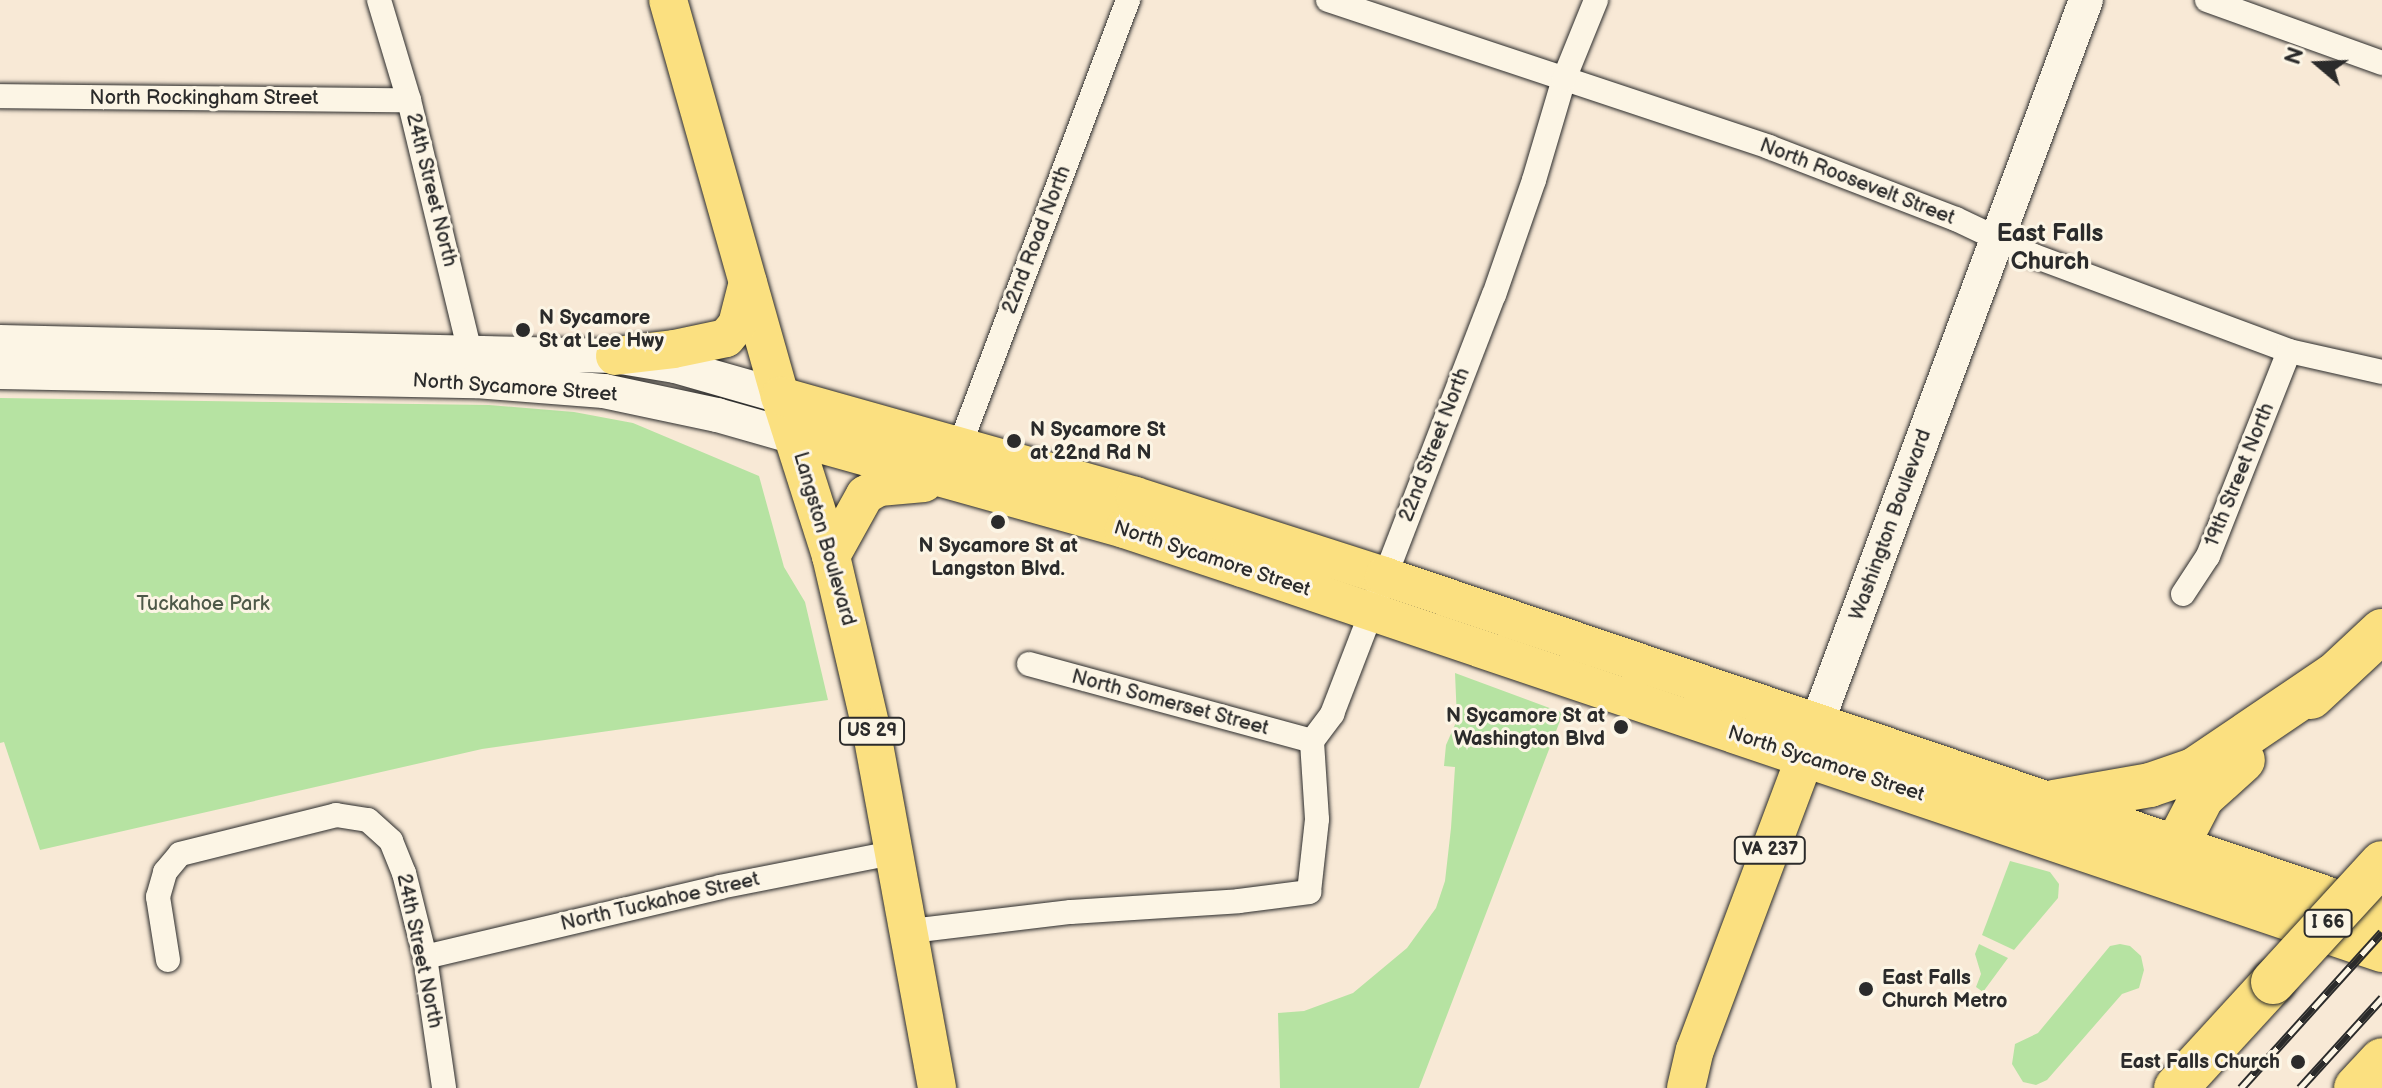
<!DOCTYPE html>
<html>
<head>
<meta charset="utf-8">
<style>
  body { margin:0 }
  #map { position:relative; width:2382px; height:1088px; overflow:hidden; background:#f8e9d6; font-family:"Balsamiq Sans",sans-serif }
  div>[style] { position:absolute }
  .green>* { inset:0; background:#b6e3a2 }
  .roads { filter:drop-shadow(0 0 2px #2b2b2b) drop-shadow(0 0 2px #2b2b2b) }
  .street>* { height:24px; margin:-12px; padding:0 12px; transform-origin:12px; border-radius:12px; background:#fcf5e5 }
  .secondary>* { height:34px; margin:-17px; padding:0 17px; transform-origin:17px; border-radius:17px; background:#fcf5e5 }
  .primary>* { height:38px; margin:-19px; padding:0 19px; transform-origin:19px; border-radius:19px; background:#fbe080 }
  .highway>* { height:44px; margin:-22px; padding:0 22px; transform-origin:22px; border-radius:22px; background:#fbe080 }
  .rail>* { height:9px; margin-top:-4.5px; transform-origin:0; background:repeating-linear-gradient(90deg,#fcf5e5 0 18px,#2b2b2b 0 36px); box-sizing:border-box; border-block:2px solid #2b2b2b }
  .bridges { filter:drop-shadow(0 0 2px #2b2b2b) drop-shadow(0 0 2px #2b2b2b) }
  .highway-bridge>* { height:44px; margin:-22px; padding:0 22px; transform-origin:22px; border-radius:22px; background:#fbe080 }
  .dots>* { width:22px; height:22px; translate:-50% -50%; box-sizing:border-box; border:4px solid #fcf5e5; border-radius:50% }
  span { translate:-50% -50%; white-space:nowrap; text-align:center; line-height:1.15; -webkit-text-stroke:6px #fcf5e5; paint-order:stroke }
  .shield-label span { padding:2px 6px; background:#fcf5e5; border:2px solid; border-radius:6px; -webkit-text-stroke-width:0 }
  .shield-label { font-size:18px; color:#2b2b2b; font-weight:700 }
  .street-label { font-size:20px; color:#2b2b2b }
  .poi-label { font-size:20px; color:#2b2b2b; font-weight:700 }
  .left { translate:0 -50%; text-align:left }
  .right { translate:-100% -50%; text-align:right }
  .park-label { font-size:20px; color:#4e5949 }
  .quarter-label { font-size:24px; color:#2b2b2b; font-weight:700 }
  .north { position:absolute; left:2278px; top:24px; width:80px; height:80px; -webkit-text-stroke:6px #fcf5e5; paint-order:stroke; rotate:289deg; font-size:22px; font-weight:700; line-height:32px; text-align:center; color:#2b2b2b }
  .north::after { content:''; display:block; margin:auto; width:28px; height:36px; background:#2b2b2b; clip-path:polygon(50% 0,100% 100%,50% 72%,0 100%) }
</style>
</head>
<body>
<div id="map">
  <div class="green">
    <i style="clip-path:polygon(0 398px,489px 405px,574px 412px,633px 423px,759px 476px,784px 567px,805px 602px,828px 700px,482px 749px,40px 850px,4px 742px,0 743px)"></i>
    <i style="clip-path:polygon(1455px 673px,1563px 713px,1419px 1088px,1280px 1088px,1278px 1013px,1304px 1011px,1353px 993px,1407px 948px,1436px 908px,1445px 881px,1451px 828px,1455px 767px,1444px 766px,1446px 745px,1457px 720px)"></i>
    <i style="clip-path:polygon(2010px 861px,2050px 872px,2059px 884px,2058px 898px,2014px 950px,1982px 935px)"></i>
    <i style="clip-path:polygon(1979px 944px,2008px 958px,1983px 992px,1976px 987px,1981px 974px,1975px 954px)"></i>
    <i style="clip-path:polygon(2120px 944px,2130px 946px,2141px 956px,2144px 970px,2139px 988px,2122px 994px,2047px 1080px,2036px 1085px,2023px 1082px,2012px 1064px,2015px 1044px,2038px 1033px,2110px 946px)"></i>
  </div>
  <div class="roads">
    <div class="street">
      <i style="left:379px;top:0;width:104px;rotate:73.3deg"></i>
      <i style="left:409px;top:100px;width:273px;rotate:76.4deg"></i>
      <i style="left:1328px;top:0;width:465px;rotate:18.4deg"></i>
      <i style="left:1769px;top:147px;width:200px;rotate:21.1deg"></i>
      <i style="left:1956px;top:219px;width:86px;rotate:25.4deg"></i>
      <i style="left:2034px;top:256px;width:272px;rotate:20.4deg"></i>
      <i style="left:2289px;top:351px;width:95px;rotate:12.7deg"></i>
      <i style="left:2207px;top:0;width:186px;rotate:19.8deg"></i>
      <i style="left:0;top:96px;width:409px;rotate:0.6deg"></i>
      <i style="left:955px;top:458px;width:490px;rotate:-69.3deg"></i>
      <i style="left:2183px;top:594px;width:45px;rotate:-56.7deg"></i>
      <i style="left:2208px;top:556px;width:220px;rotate:-68.4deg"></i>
      <i style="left:1029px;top:664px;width:293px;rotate:15.2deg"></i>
      <i style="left:911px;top:931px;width:161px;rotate:-6.8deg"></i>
      <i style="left:1071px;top:912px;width:168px;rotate:-3.7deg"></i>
      <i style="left:1239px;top:901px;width:71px;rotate:-7.3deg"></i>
      <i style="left:1309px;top:892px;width:73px;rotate:-83.7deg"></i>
      <i style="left:1317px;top:819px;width:78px;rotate:-93.7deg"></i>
      <i style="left:1312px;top:741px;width:34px;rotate:-53deg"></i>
      <i style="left:1332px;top:714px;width:449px;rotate:-68.9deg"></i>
      <i style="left:1494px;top:295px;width:122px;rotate:-70.8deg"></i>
      <i style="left:1534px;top:180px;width:105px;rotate:-73.5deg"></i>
      <i style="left:1564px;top:79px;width:85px;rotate:-67.9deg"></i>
      <i style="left:425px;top:957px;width:303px;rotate:-13.3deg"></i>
      <i style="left:720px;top:887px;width:179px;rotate:-11.2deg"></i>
      <i style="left:168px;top:960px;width:64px;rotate:-99deg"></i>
      <i style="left:158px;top:897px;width:26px;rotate:-74deg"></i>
      <i style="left:165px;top:872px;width:23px;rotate:-50deg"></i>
      <i style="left:180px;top:854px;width:161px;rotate:-14deg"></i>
      <i style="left:336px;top:815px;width:32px;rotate:9deg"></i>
      <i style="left:368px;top:820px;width:31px;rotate:42deg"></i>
      <i style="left:391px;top:841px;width:35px;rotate:68deg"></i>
      <i style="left:404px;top:873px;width:87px;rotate:76deg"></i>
      <i style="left:425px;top:957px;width:132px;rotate:81.7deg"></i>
    </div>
    <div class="secondary">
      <i style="left:0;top:342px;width:615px;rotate:1.3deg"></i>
      <i style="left:615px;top:356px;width:61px;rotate:9.5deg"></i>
      <i style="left:675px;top:366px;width:109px;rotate:15.9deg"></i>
      <i style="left:0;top:372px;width:476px;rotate:1.1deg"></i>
      <i style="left:476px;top:381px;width:128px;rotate:4.5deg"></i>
      <i style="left:604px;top:391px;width:116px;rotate:12deg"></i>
      <i style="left:717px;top:415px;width:81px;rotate:15.8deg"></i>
      <i style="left:1817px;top:723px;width:771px;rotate:-69.59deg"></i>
    </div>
    <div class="primary">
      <i style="left:668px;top:0;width:412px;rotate:74.2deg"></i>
      <i style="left:780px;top:396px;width:168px;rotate:72.3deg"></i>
      <i style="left:831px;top:556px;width:177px;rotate:76.9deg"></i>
      <i style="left:871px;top:728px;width:366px;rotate:79.6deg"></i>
      <i style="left:615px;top:356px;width:59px;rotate:-6.8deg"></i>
      <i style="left:674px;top:349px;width:53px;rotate:-11.9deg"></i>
      <i style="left:726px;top:338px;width:17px;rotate:-50deg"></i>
      <i style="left:737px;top:325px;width:44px;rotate:-75.7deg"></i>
      <i style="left:780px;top:396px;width:369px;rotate:15.7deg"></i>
      <i style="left:1135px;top:496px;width:262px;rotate:17.8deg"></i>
      <i style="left:1384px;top:576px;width:1054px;rotate:18.71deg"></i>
      <i style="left:795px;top:437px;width:342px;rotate:15.6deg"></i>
      <i style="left:1124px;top:529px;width:124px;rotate:18.3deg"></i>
      <i style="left:1242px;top:568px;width:1203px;rotate:18.66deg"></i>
      <i style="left:831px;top:556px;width:70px;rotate:-60.9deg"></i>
      <i style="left:865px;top:495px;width:16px;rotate:-30deg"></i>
      <i style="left:879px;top:487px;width:45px;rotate:-5.1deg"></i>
      <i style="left:1686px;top:1088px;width:39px;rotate:-77deg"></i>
      <i style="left:1695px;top:1050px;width:338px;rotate:-69.4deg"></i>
    </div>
    <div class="highway">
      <i style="left:2311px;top:697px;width:97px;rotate:-42.9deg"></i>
      <i style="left:2054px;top:802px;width:97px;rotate:-10deg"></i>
      <i style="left:2150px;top:785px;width:46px;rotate:-18.8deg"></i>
      <i style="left:2194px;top:770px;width:168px;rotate:-34.1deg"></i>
      <i style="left:2177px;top:845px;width:54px;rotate:-62.5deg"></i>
      <i style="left:2202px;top:797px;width:55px;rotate:-42.1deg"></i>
      <i style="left:2176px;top:1088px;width:144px;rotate:-47.5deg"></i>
      <i style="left:2356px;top:1088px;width:38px;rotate:-47deg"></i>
    </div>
  </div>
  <div class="rail">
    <i style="left:2241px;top:1088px;width:210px;rotate:-47.9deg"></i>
    <i style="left:2300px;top:1088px;width:122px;rotate:-47.7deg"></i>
  </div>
  <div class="bridges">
    <div class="highway-bridge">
      <i style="left:2273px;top:982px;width:161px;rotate:-47.5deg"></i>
    </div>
  </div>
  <div class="dots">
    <i style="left:523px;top:330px;background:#2b2b2b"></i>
    <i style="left:1014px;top:441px;background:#2b2b2b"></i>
    <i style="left:998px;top:522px;background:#2b2b2b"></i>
    <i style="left:1621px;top:727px;background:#2b2b2b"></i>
    <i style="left:1866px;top:989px;background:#2b2b2b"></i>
    <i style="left:2298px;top:1062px;background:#2b2b2b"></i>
  </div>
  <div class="shield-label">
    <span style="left:872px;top:731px">US 29</span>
    <span style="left:1770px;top:850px">VA 237</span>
    <span style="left:2328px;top:923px">I 66</span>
  </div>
  <div class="street-label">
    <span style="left:204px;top:98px">North Rockingham Street</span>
    <span style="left:1857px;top:182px;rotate:21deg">North Roosevelt Street</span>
    <span style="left:431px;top:190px;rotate:76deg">24th Street North</span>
    <span style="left:1037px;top:240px;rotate:-69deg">22nd Road North</span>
    <span style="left:515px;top:388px;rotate:4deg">North Sycamore Street</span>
    <span style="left:1435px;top:445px;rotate:-69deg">22nd Street North</span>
    <span style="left:2240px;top:475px;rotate:-68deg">19th Street North</span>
    <span style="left:1891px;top:525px;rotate:-70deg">Washington Boulevard</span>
    <span style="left:824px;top:539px;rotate:74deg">Langston Boulevard</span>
    <span style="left:1212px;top:559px;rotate:18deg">North Sycamore Street</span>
    <span style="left:1170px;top:703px;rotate:15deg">North Somerset Street</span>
    <span style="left:1826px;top:764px;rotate:18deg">North Sycamore Street</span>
    <span style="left:660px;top:902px;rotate:-13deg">North Tuckahoe Street</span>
    <span style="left:419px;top:951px;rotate:78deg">24th Street North</span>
  </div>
  <div class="poi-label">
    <span class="left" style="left:539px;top:330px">N Sycamore<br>St at Lee Hwy</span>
    <span class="left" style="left:1030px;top:442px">N Sycamore St<br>at 22nd Rd N</span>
    <span style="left:998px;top:558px">N Sycamore St at<br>Langston Blvd.</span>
    <span class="right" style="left:1605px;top:728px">N Sycamore St at<br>Washington Blvd</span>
    <span class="left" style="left:1882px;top:990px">East Falls<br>Church Metro</span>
    <span class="right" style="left:2280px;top:1062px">East Falls Church</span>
  </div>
  <div class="park-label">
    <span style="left:203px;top:604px">Tuckahoe Park</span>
  </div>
  <div class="quarter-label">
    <span style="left:2050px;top:248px">East Falls<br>Church</span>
  </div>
  <div class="north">N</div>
</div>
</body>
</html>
